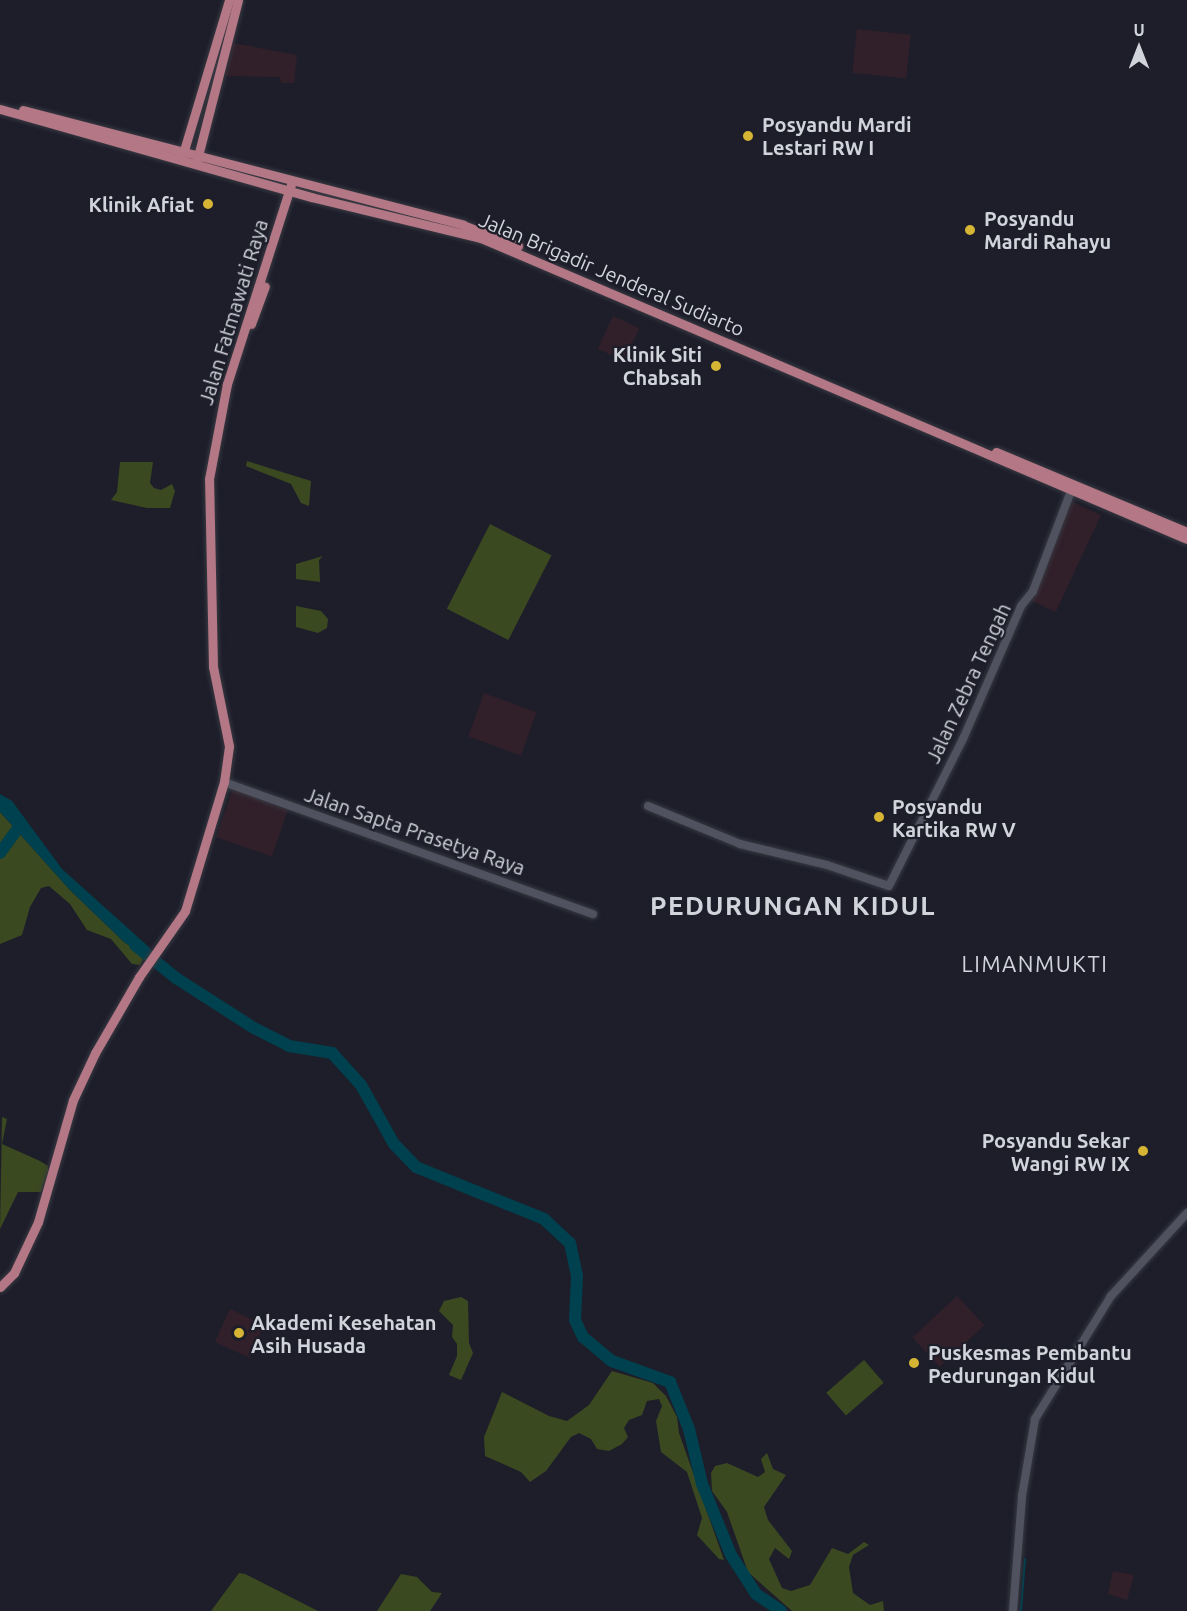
<!DOCTYPE html>
<html>
<head>
<meta charset="utf-8">
<style>
  body { margin:0 }
  #map { position:relative; width:1187px; height:1611px; overflow:hidden; background:#1d1e2a; font-family:Ubuntu,sans-serif }
  div>[style] { position:absolute }
  .education>* { inset:0; background:#31202a; transform-origin:0 0 }
  .green>* { inset:0; background:#3b4920; transform-origin:0 0 }
  .water>* { inset:0; background:#00414f }
  .stream>* { height:2px; margin:-1px; padding:0 1px; transform-origin:1px; border-radius:1px; background:#00414f }
  .river>* { height:12px; margin:-6px; padding:0 6px; transform-origin:6px; border-radius:6px; background:#00414f }
  .roads { filter:drop-shadow(0 0 2px #383942) drop-shadow(0 0 2px #383942) }
  .secondary>* { height:8px; margin:-4px; padding:0 4px; transform-origin:4px; border-radius:4px; background:#505260 }
  .primary>* { height:9px; margin:-4.5px; padding:0 4.5px; transform-origin:4.5px; border-radius:4.5px; background:#b37785 }
  .dots>* { width:16px; height:16px; translate:-50% -50%; box-sizing:border-box; border:3px solid #1d1e2a; border-radius:50% }
  span { translate:-50% -50%; white-space:nowrap; text-align:center; line-height:1.15; -webkit-text-stroke:4.5px #1d1e2a; paint-order:stroke }
  .poi-label { font-size:20px; color:#d2d4dc; font-weight:700 }
  .left { translate:0 -50%; text-align:left }
  .right { translate:-100% -50%; text-align:right }
  .street-label { font-size:20px; color:#d2d4dc }
  .quarter-label { font-size:22px; color:#d2d4dc; letter-spacing:1.5px }
  .district-label { font-size:26px; color:#d2d4dc; font-weight:700; letter-spacing:1.5px }
  .north { position:absolute; left:1109px; top:18px; width:60px; height:60px; -webkit-text-stroke:4px #1d1e2a; paint-order:stroke; rotate:0deg; font-size:16px; font-weight:700; line-height:24px; text-align:center; color:#d2d4dc }
  .north::after { content:''; display:block; margin:auto; width:21px; height:27px; background:#d2d4dc; clip-path:polygon(50% 0,100% 100%,50% 72%,0 100%) }
</style>
</head>
<body>
<div id="map">
  <div class="education">
    <i style="left:857px;top:29px;width:54px;height:44px;rotate:6deg"></i>
    <i style="clip-path:polygon(233px 43px,297px 55px,294px 83px,281px 83px,280px 77px,225px 76px)"></i>
    <i style="left:613px;top:316px;width:29px;height:36px;rotate:25deg"></i>
    <i style="left:1071px;top:501px;width:33px;height:107px;rotate:25deg"></i>
    <i style="left:484px;top:693px;width:56px;height:46px;rotate:20deg"></i>
    <i style="left:233px;top:788px;width:59px;height:52px;rotate:19deg"></i>
    <i style="left:957px;top:1296px;width:40px;height:61px;rotate:47deg"></i>
    <i style="left:230px;top:1309px;width:38px;height:36px;rotate:25deg"></i>
    <i style="clip-path:polygon(1113px 1571px,1134px 1575px,1127px 1600px,1108px 1594px)"></i>
  </div>
  <div class="green">
    <i style="clip-path:polygon(247px 461px,311px 481px,309px 506px,301px 503px,291px 484px,246px 466px)"></i>
    <i style="clip-path:polygon(120px 462px,153px 462px,150px 483px,154px 488px,161px 490px,172px 484px,175px 491px,170px 508px,147px 508px,111px 500px,117px 492px)"></i>
    <i style="left:490px;top:524px;width:69px;height:95px;rotate:27deg"></i>
    <i style="clip-path:polygon(323px 556px,319px 560px,320px 582px,296px 579px,296px 564px)"></i>
    <i style="clip-path:polygon(296px 606px,321px 611px,328px 619px,327px 628px,318px 633px,296px 627px)"></i>
    <i style="clip-path:polygon(0 812px,70px 890px,124px 942px,145px 956px,140px 965px,132px 964px,111px 939px,87px 930px,70px 904px,49px 886px,41px 888px,30px 907px,22px 935px,0 944px)"></i>
    <i style="clip-path:polygon(2px 1117px,7px 1119px,2px 1144px,40px 1161px,48px 1166px,48px 1172px,41px 1192px,18px 1192px,0 1229px)"></i>
    <i style="clip-path:polygon(461px 1297px,468px 1301px,469px 1343px,473px 1353px,461px 1380px,449px 1375px,457px 1356px,457px 1344px,452px 1337px,453px 1325px,439px 1311px,444px 1301px)"></i>
    <i style="left:864px;top:1360px;width:30px;height:50px;rotate:49deg"></i>
    <i style="clip-path:polygon(612px 1371px,653px 1383px,666px 1396px,677px 1417px,679px 1433px,724px 1560px,719px 1559px,697px 1535px,702px 1518px,687px 1472px,661px 1452px,656px 1421px,662px 1406px,659px 1399px,647px 1401px,642px 1415px,629px 1420px,624px 1428px,628px 1437px,622px 1444px,609px 1451px,597px 1449px,591px 1439px,579px 1433px,571px 1437px,546px 1471px,530px 1482px,521px 1472px,485px 1456px,484px 1437px,502px 1392px,549px 1416px,567px 1421px,589px 1405px)"></i>
    <i style="clip-path:polygon(767px 1453px,773px 1469px,786px 1475px,764px 1507px,768px 1520px,792px 1551px,789px 1559px,775px 1548px,769px 1559px,782px 1588px,791px 1591px,810px 1585px,832px 1548px,848px 1554px,864px 1542px,869px 1545px,853px 1555px,849px 1567px,853px 1593px,870px 1605px,883px 1601px,884px 1611px,792px 1611px,748px 1572px,727px 1512px,712px 1491px,711px 1473px,715px 1466px,727px 1463px,758px 1477px,765px 1472px,761px 1459px)"></i>
    <i style="clip-path:polygon(239px 1573px,245px 1574px,318px 1611px,211px 1611px)"></i>
    <i style="clip-path:polygon(401px 1574px,417px 1577px,432px 1592px,442px 1593px,430px 1611px,377px 1611px)"></i>
  </div>
  <div class="water">
    <i style="clip-path:polygon(0 794px,12px 801px,62px 869px,150px 948px,145px 956px,124px 942px,70px 890px,0 812px)"></i>
  </div>
  <div class="stream">
    <i style="left:1021px;top:1611px;width:52px;rotate:-85.6deg"></i>
  </div>
  <div class="river">
    <i style="left:0;top:853px;width:34px;rotate:-54deg"></i>
    <i style="left:135px;top:945px;width:53px;rotate:38.8deg"></i>
    <i style="left:176px;top:978px;width:93px;rotate:32.7deg"></i>
    <i style="left:254px;top:1028px;width:39px;rotate:27deg"></i>
    <i style="left:289px;top:1046px;width:44px;rotate:9.2deg"></i>
    <i style="left:332px;top:1053px;width:43px;rotate:47.8deg"></i>
    <i style="left:361px;top:1085px;width:68px;rotate:60.8deg"></i>
    <i style="left:394px;top:1144px;width:32px;rotate:46deg"></i>
    <i style="left:416px;top:1167px;width:138px;rotate:22.1deg"></i>
    <i style="left:544px;top:1219px;width:35px;rotate:43deg"></i>
    <i style="left:570px;top:1243px;width:34px;rotate:78deg"></i>
    <i style="left:577px;top:1276px;width:44px;rotate:92.6deg"></i>
    <i style="left:575px;top:1320px;width:19px;rotate:65deg"></i>
    <i style="left:583px;top:1337px;width:38px;rotate:40deg"></i>
    <i style="left:612px;top:1361px;width:62px;rotate:19.9deg"></i>
    <i style="left:670px;top:1382px;width:51px;rotate:68deg"></i>
    <i style="left:689px;top:1429px;width:57px;rotate:76.7deg"></i>
    <i style="left:702px;top:1484px;width:77px;rotate:67.8deg"></i>
    <i style="left:731px;top:1555px;width:46px;rotate:57.3deg"></i>
    <i style="left:756px;top:1594px;width:30px;rotate:34deg"></i>
  </div>
  <div class="roads">
    <div class="secondary">
      <i style="left:224px;top:782px;width:392px;rotate:19.7deg"></i>
      <i style="left:648px;top:806px;width:100px;rotate:22.4deg"></i>
      <i style="left:740px;top:844px;width:89px;rotate:13.6deg"></i>
      <i style="left:827px;top:865px;width:65px;rotate:18.7deg"></i>
      <i style="left:889px;top:886px;width:165px;rotate:-63.3deg"></i>
      <i style="left:963px;top:739px;width:145px;rotate:-66.4deg"></i>
      <i style="left:1021px;top:606px;width:19px;rotate:-51deg"></i>
      <i style="left:1033px;top:591px;width:107px;rotate:-69.2deg"></i>
      <i style="left:1013px;top:1611px;width:115px;rotate:-85.5deg"></i>
      <i style="left:1022px;top:1496px;width:78px;rotate:-80.4deg"></i>
      <i style="left:1035px;top:1419px;width:145px;rotate:-58.3deg"></i>
      <i style="left:1111px;top:1296px;width:113px;rotate:-47.5deg"></i>
    </div>
    <div class="primary">
      <i style="left:0;top:109px;width:323px;rotate:15.8deg"></i>
      <i style="left:311px;top:197px;width:175px;rotate:13.6deg"></i>
      <i style="left:481px;top:238px;width:767px;rotate:23.09deg"></i>
      <i style="left:23px;top:110px;width:455px;rotate:14.6deg"></i>
      <i style="left:463px;top:225px;width:59px;rotate:20.9deg"></i>
      <i style="left:182px;top:157px;width:164px;rotate:-73.3deg"></i>
      <i style="left:197px;top:160px;width:165px;rotate:-75.6deg"></i>
      <i style="left:251px;top:324px;width:40px;rotate:-69.8deg"></i>
      <i style="left:996px;top:452px;width:207px;rotate:22.7deg"></i>
      <i style="left:0;top:1287px;width:20px;rotate:-45deg"></i>
      <i style="left:14px;top:1273px;width:56px;rotate:-64.8deg"></i>
      <i style="left:38px;top:1222px;width:127px;rotate:-74deg"></i>
      <i style="left:73px;top:1100px;width:52px;rotate:-64.9deg"></i>
      <i style="left:95px;top:1053px;width:88px;rotate:-59.9deg"></i>
      <i style="left:139px;top:977px;width:80px;rotate:-55.1deg"></i>
      <i style="left:185px;top:911px;width:135px;rotate:-73.2deg"></i>
      <i style="left:224px;top:782px;width:36px;rotate:-82deg"></i>
      <i style="left:229px;top:746px;width:81px;rotate:-101.4deg"></i>
      <i style="left:213px;top:667px;width:188px;rotate:-91.2deg"></i>
      <i style="left:209px;top:479px;width:97px;rotate:-79.3deg"></i>
      <i style="left:227px;top:384px;width:209px;rotate:-72.2deg"></i>
    </div>
  </div>
  <div class="dots">
    <i style="left:748px;top:136px;background:#d6b534"></i>
    <i style="left:208px;top:204px;background:#d6b534"></i>
    <i style="left:970px;top:230px;background:#d6b534"></i>
    <i style="left:716px;top:366px;background:#d6b534"></i>
    <i style="left:879px;top:817px;background:#d6b534"></i>
    <i style="left:1143px;top:1151px;background:#d6b534"></i>
    <i style="left:239px;top:1333px;background:#d6b534"></i>
    <i style="left:914px;top:1363px;background:#d6b534"></i>
  </div>
  <div class="poi-label">
    <span class="left" style="left:762px;top:136px">Posyandu Mardi<br>Lestari RW I</span>
    <span class="right" style="left:194px;top:204px">Klinik Afiat</span>
    <span class="left" style="left:984px;top:230px">Posyandu<br>Mardi Rahayu</span>
    <span class="right" style="left:702px;top:366px">Klinik Siti<br>Chabsah</span>
    <span class="left" style="left:892px;top:818px">Posyandu<br>Kartika RW V</span>
    <span class="right" style="left:1130px;top:1152px">Posyandu Sekar<br>Wangi RW IX</span>
    <span class="left" style="left:251px;top:1334px">Akademi Kesehatan<br>Asih Husada</span>
    <span class="left" style="left:928px;top:1364px">Puskesmas Pembantu<br>Pedurungan Kidul</span>
  </div>
  <div class="street-label">
    <span style="left:612px;top:274px;rotate:23deg">Jalan Brigadir Jenderal Sudiarto</span>
    <span style="left:233px;top:312px;rotate:-73deg">Jalan Fatmawati Raya</span>
    <span style="left:968px;top:683px;rotate:-65deg">Jalan Zebra Tengah</span>
    <span style="left:415px;top:831px;rotate:19deg">Jalan Sapta Prasetya Raya</span>
  </div>
  <div class="quarter-label">
    <span style="left:1035px;top:964px">LIMANMUKTI</span>
  </div>
  <div class="district-label">
    <span style="left:793px;top:906px">PEDURUNGAN KIDUL</span>
  </div>
  <div class="north">U</div>
</div>
</body>
</html>
